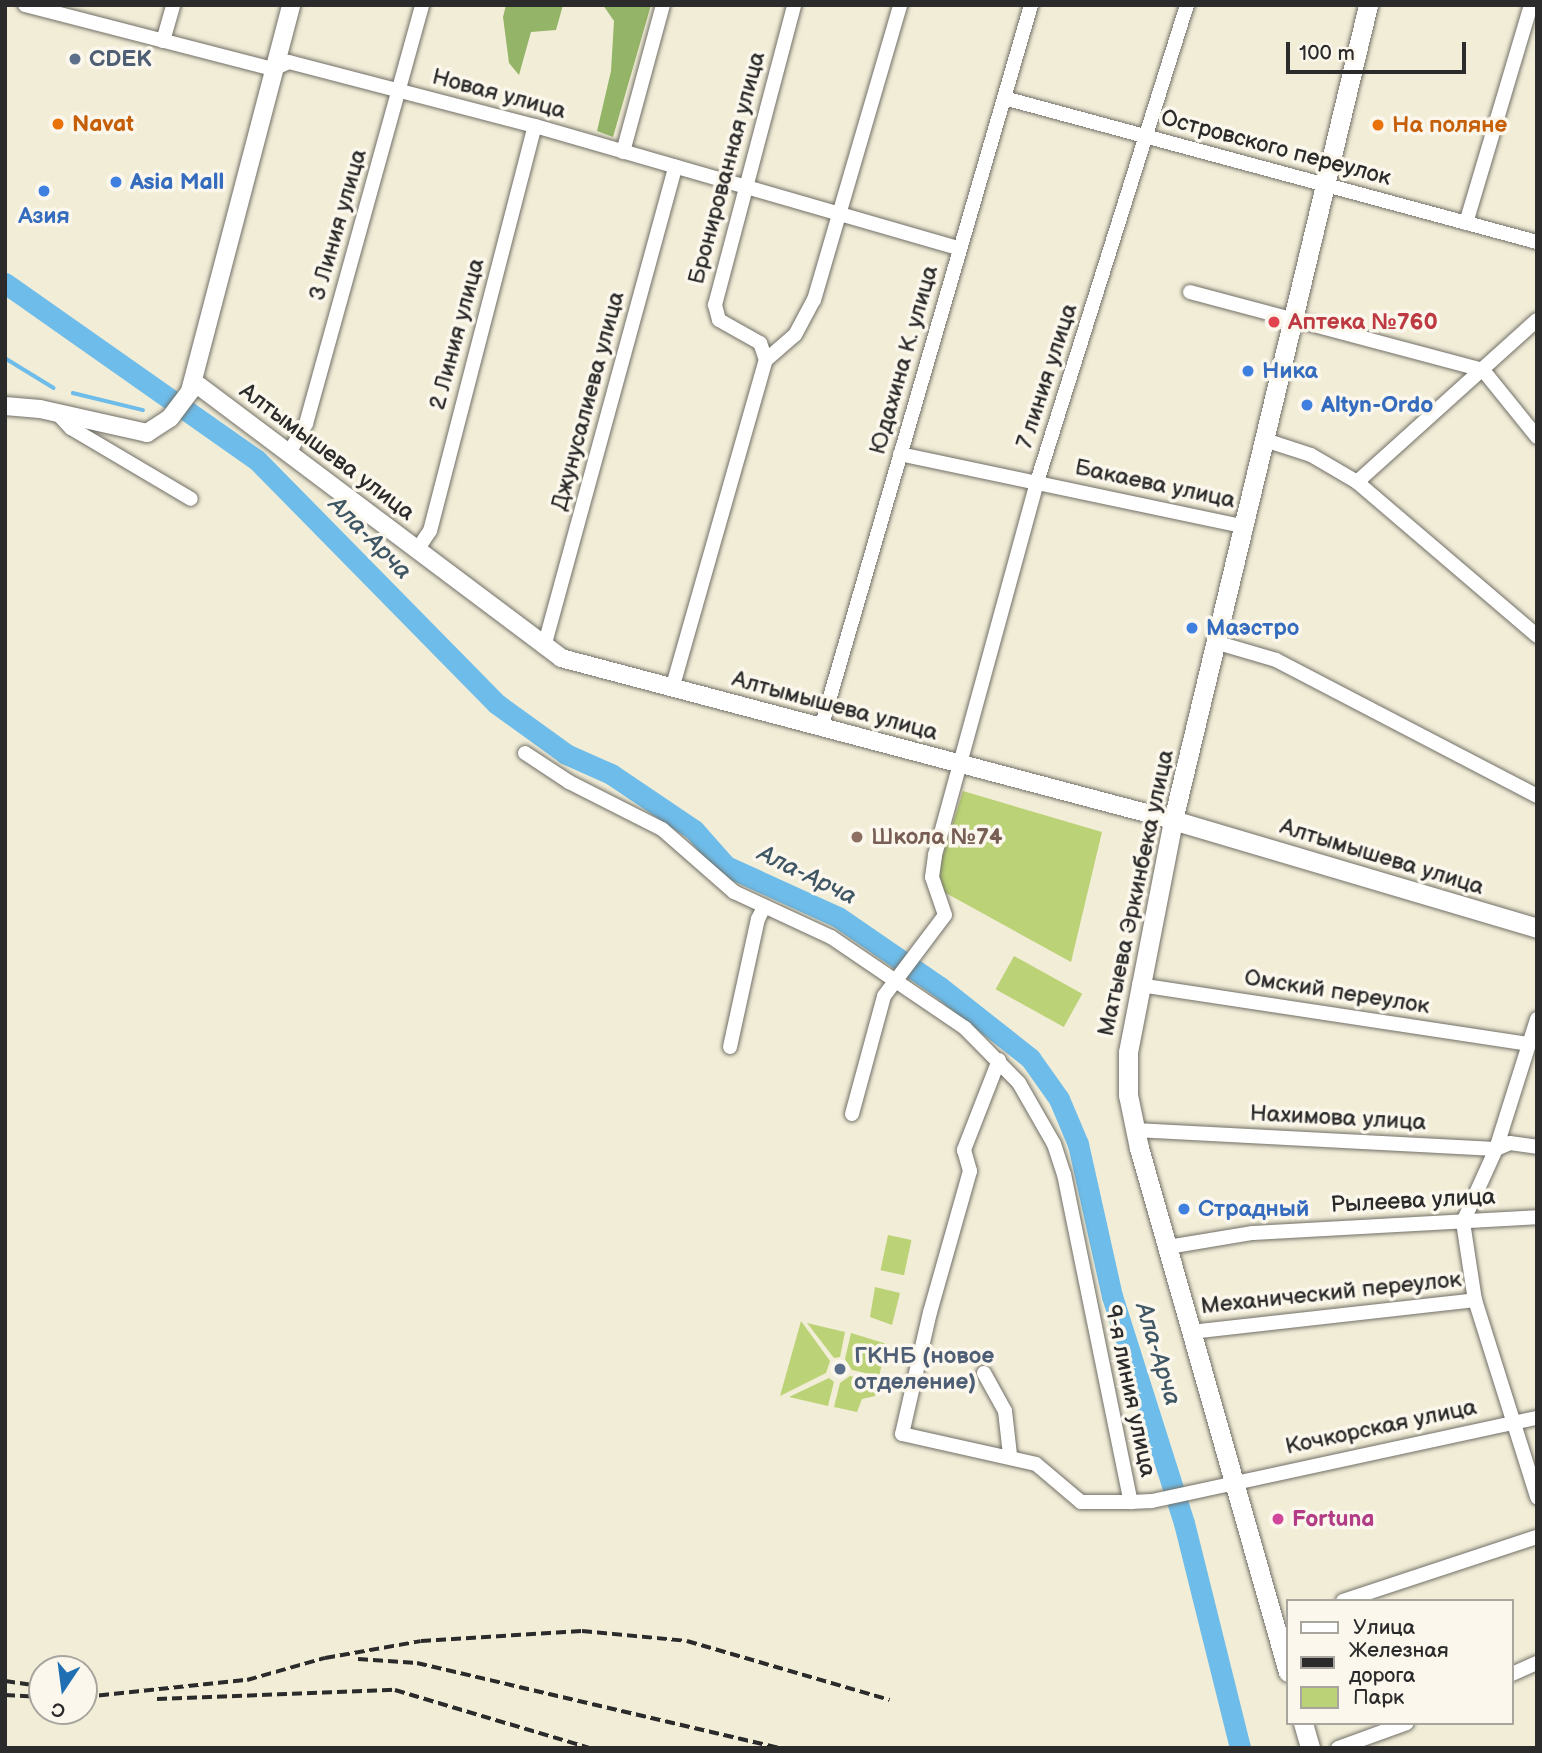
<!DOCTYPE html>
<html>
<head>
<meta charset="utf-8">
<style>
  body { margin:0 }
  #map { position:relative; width:1542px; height:1753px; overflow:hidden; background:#f2edd7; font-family:"Balsamiq Sans",sans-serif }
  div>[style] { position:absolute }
  .green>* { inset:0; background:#bbd276; transform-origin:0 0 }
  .forest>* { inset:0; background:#94b467 }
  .stream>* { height:3.5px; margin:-1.75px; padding:0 1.75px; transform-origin:1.75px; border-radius:1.75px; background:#6ebce9 }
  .river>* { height:21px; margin:-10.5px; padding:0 10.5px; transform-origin:10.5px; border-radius:10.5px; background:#6ebce9 }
  .roads { filter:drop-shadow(0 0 2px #716f67) drop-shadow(0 0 2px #716f67) }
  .minor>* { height:14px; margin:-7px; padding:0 7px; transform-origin:7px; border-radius:7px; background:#fff }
  .tertiary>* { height:18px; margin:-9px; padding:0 9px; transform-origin:9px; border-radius:9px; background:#fff }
  .secondary>* { height:19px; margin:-9.5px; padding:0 9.5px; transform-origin:9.5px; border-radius:9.5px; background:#fff }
  .rail>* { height:3.5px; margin-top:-1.75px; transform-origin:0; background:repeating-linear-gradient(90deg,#2b2b2b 0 10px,transparent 0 15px) }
  .dots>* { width:19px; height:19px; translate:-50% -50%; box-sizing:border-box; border:4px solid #fbf7ec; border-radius:50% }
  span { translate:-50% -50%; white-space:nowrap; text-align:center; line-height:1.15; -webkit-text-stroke:7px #fbf7ec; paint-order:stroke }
  .service-label { font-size:23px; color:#4e5e75; font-weight:700 }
  .left { translate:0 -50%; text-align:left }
  .street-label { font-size:23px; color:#2b2b2b }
  .food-label { font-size:23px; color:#c56008; font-weight:700 }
  .shop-label { font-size:23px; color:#366cbe; font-weight:700 }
  .health-label { font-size:23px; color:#be3a42; font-weight:700 }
  .education-label { font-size:23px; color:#785e54; font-weight:700 }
  .hotel-label { font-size:23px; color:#b23c85; font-weight:700 }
  .water-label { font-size:24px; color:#3f5664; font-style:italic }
  .frame { position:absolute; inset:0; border:7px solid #2b2b2b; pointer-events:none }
  .legend { position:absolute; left:1286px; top:1599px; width:228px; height:126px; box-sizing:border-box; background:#fbf7ec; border:2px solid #a8a59f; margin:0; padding:9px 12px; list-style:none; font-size:21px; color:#2b2b2b }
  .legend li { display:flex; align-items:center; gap:14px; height:35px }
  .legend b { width:35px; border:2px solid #a8a59f }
  .north { position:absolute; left:28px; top:1655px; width:70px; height:70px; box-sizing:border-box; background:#fbf7ec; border:2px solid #a8a59f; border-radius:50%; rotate:193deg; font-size:19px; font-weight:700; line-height:28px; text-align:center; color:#2b2b2b }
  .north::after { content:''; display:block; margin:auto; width:24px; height:32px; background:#1f6fb2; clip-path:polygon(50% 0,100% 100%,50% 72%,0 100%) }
  .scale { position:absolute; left:1286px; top:42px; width:180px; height:32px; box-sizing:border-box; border:4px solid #2b2b2b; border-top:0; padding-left:9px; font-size:21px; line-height:24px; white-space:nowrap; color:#2b2b2b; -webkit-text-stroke:5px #fbf7ec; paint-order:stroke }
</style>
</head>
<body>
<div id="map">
  <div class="green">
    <i style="clip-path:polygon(963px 791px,1102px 832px,1071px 962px,933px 886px)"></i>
    <i style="left:1014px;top:956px;width:78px;height:38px;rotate:29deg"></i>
    <i style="left:888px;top:1235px;width:24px;height:36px;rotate:12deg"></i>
    <i style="clip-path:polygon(875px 1287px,900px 1293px,892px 1325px,870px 1317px)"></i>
    <i style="clip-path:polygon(801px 1321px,830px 1361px,826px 1373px,780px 1396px)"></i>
    <i style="clip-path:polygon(807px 1323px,845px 1332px,840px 1357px,834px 1358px)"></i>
    <i style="clip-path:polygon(851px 1333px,887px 1344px,879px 1376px,852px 1370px,845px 1359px)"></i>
    <i style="clip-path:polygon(850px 1376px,878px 1382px,875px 1396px,862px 1399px,857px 1412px,834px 1407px,840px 1383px)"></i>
    <i style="clip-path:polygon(829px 1378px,834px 1382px,828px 1406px,789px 1397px)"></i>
  </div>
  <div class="forest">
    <i style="clip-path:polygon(506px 5px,563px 5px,556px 30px,531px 32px,519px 75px,509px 63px,503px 17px)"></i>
    <i style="clip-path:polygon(603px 5px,651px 5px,613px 137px,597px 131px,611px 71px,614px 21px)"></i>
  </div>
  <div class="stream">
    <i style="left:5px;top:358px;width:57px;rotate:31.5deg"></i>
    <i style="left:73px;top:393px;width:72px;rotate:13.7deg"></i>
  </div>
  <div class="river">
    <i style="left:5px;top:283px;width:308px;rotate:35.1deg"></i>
    <i style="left:257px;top:460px;width:342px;rotate:45.5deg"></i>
    <i style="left:497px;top:704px;width:85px;rotate:35.9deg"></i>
    <i style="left:566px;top:754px;width:49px;rotate:24deg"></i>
    <i style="left:611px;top:774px;width:100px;rotate:34deg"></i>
    <i style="left:694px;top:830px;width:48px;rotate:48.4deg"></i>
    <i style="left:726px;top:866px;width:123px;rotate:24.5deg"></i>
    <i style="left:838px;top:917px;width:124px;rotate:34.5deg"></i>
    <i style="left:940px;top:987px;width:115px;rotate:38.3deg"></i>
    <i style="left:1030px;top:1058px;width:50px;rotate:54.7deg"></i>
    <i style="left:1059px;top:1099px;width:49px;rotate:67.1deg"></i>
    <i style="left:1078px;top:1144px;width:156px;rotate:77.4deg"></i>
    <i style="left:1112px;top:1296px;width:238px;rotate:72.4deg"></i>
    <i style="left:1184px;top:1523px;width:232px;rotate:76deg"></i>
  </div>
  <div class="roads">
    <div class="minor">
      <i style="left:25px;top:5px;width:256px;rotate:14.5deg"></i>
      <i style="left:273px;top:69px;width:17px;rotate:-24deg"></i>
      <i style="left:289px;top:62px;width:254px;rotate:14.6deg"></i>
      <i style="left:535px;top:126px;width:442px;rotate:16.1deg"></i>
      <i style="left:163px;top:41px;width:37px;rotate:-74deg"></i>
      <i style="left:1004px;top:98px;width:552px;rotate:15.12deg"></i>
      <i style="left:623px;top:152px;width:152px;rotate:-74.8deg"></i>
      <i style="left:1466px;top:223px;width:227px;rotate:-73.4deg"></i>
      <i style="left:1190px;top:292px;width:303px;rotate:14.9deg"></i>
      <i style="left:1483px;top:370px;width:86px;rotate:51.1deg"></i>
      <i style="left:766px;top:360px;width:38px;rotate:-41deg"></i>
      <i style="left:795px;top:335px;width:40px;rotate:-62deg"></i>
      <i style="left:814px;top:300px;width:307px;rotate:-73.7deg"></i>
      <i style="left:57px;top:413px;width:21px;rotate:47deg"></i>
      <i style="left:71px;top:428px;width:139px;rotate:30.6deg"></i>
      <i style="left:1265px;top:440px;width:48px;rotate:18.1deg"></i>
      <i style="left:1311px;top:455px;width:53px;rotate:30.4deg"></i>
      <i style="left:1357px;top:482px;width:237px;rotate:40.5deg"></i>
      <i style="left:289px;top:453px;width:34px;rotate:-60deg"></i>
      <i style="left:306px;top:424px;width:435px;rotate:-74.5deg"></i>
      <i style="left:900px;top:454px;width:353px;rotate:11.9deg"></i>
      <i style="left:1357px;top:482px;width:242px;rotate:-42deg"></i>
      <i style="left:417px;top:550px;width:23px;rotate:-56deg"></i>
      <i style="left:430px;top:531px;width:418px;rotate:-75.5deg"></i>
      <i style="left:1218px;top:643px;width:60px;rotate:16.3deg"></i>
      <i style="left:1276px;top:660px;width:294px;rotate:27.5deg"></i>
      <i style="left:544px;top:647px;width:498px;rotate:-74.7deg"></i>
      <i style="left:672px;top:689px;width:342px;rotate:-74.1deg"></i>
      <i style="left:766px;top:360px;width:18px;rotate:-109deg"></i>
      <i style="left:760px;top:343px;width:47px;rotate:-150.7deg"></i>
      <i style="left:719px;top:320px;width:16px;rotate:-105deg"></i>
      <i style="left:715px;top:305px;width:310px;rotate:-75.2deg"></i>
      <i style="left:821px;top:728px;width:753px;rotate:-73.8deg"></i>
      <i style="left:525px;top:753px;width:53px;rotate:33.4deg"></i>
      <i style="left:569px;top:782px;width:104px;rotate:26.8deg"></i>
      <i style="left:662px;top:829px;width:96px;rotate:41.2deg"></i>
      <i style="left:734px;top:892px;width:107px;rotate:24.9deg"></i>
      <i style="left:831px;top:937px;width:162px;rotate:34.2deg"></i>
      <i style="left:965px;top:1028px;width:77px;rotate:45.5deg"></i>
      <i style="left:1019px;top:1083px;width:70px;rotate:60.2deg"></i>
      <i style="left:1054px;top:1144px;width:32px;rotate:72deg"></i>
      <i style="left:1064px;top:1174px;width:335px;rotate:78.5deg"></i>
      <i style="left:1131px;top:1502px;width:21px;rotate:-3deg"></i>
      <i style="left:1152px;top:1501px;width:394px;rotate:-12.2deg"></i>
      <i style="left:1139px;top:985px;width:393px;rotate:8.6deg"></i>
      <i style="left:1537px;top:1019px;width:136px;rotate:107.5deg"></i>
      <i style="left:1496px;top:1149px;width:80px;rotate:114.3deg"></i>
      <i style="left:1463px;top:1222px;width:79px;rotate:81.3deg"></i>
      <i style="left:1475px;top:1300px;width:207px;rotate:72.5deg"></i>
      <i style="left:730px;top:1047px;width:131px;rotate:-77.7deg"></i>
      <i style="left:758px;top:919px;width:13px;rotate:-63deg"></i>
      <i style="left:999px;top:1060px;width:97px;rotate:111.3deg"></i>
      <i style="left:964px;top:1150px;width:22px;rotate:74deg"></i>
      <i style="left:970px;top:1171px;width:147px;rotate:105.8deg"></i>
      <i style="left:930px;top:1312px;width:125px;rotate:102.9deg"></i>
      <i style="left:902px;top:1434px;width:137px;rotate:12.6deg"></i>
      <i style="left:1036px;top:1464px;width:59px;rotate:40.2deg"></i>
      <i style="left:1081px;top:1502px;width:50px"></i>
      <i style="left:852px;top:1114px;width:122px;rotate:-74.8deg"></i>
      <i style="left:884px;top:996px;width:101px;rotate:-53deg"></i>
      <i style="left:945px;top:915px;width:40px;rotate:-108.9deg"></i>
      <i style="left:932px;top:877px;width:22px;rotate:-82deg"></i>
      <i style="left:935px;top:855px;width:384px;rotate:-74.7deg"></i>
      <i style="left:1036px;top:485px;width:503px;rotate:-72.54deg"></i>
      <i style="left:1135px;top:1130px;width:361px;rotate:3deg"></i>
      <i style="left:1496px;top:1149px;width:15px;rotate:-23deg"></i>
      <i style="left:1510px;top:1143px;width:27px;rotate:8deg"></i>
      <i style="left:1168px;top:1247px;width:86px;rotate:-9.4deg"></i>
      <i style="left:1253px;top:1233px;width:284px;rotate:-3.2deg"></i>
      <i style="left:1191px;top:1332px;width:286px;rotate:-6.4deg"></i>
      <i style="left:984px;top:1373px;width:43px;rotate:61.1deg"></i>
      <i style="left:1005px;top:1411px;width:44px;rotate:83.5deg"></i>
      <i style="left:1343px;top:1601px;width:204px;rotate:-18.3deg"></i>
      <i style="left:1512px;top:1674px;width:27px;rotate:-24deg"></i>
      <i style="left:1338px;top:1748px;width:73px;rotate:-19.9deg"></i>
    </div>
    <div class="tertiary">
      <i style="left:194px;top:382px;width:459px;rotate:36.9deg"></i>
      <i style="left:561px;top:658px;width:633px;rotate:14.83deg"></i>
      <i style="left:5px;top:406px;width:35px;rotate:5deg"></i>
      <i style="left:40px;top:409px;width:110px;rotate:12.6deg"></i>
      <i style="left:147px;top:433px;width:27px;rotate:-33deg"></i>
      <i style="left:170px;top:418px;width:34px;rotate:-53deg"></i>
      <i style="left:190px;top:391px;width:399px;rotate:-75.3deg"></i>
    </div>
    <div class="secondary">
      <i style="left:1173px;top:820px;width:380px;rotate:16.5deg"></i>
      <i style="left:1288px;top:1672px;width:545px;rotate:-105.87deg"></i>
      <i style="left:1139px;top:1148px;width:54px;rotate:-101.7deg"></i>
      <i style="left:1128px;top:1095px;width:43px;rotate:-90deg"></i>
      <i style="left:1128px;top:1052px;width:236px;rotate:-79deg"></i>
      <i style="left:1173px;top:820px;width:838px;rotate:-76.54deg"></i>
      <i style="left:1303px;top:1723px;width:26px;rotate:74deg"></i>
    </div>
  </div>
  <div class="rail">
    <i style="left:358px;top:1659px;width:59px;rotate:3.9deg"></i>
    <i style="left:417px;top:1663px;width:372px;rotate:13.2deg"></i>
    <i style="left:5px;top:1681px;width:37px;rotate:8deg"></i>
    <i style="left:5px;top:1695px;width:37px;rotate:3deg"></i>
    <i style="left:84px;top:1697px;width:164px;rotate:-6deg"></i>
    <i style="left:247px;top:1680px;width:81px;rotate:-15.8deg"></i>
    <i style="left:325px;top:1658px;width:97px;rotate:-10deg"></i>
    <i style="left:421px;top:1641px;width:161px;rotate:-3.6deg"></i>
    <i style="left:582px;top:1631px;width:105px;rotate:5.4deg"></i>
    <i style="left:687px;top:1641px;width:211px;rotate:16.2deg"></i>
    <i style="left:157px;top:1699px;width:238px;rotate:-2.2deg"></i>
    <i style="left:395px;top:1690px;width:202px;rotate:16.6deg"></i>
  </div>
  <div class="dots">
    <i style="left:75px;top:59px;background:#5c6f8a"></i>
    <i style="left:58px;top:124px;background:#e8710a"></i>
    <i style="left:1378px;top:125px;background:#e8710a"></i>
    <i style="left:116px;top:182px;background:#3f7fe0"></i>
    <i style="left:44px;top:191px;background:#3f7fe0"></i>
    <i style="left:1274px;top:322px;background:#e0444e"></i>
    <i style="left:1248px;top:371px;background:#3f7fe0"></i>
    <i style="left:1307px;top:405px;background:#3f7fe0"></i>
    <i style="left:1192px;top:628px;background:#3f7fe0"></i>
    <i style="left:857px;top:837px;background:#8d6e63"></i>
    <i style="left:1184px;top:1209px;background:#3f7fe0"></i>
    <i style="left:840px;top:1369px;background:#5c6f8a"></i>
    <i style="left:1278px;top:1519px;background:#d1479c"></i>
  </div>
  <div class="service-label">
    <span class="left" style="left:89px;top:59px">CDEK</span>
    <span class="left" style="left:854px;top:1369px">ГКНБ (новое<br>отделение)</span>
  </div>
  <div class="street-label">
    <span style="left:499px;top:94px;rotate:15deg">Новая улица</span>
    <span style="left:1276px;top:148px;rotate:15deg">Островского переулок</span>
    <span style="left:727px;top:168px;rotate:-75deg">Бронированная улица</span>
    <span style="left:338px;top:225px;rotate:-74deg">3 Линия улица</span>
    <span style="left:457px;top:334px;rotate:-75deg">2 Линия улица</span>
    <span style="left:904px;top:360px;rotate:-74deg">Юдахина К. улица</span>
    <span style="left:1047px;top:376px;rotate:-72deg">7 линия улица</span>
    <span style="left:588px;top:401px;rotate:-75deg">Джунусалиева улица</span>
    <span style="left:327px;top:452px;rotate:37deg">Алтымышева улица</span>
    <span style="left:1155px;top:484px;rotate:12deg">Бакаева улица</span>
    <span style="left:835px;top:706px;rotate:15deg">Алтымышева улица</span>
    <span style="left:1382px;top:857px;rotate:17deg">Алтымышева улица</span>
    <span style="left:1136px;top:893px;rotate:-78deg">Матыева Эркинбека улица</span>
    <span style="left:1337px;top:992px;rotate:9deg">Омский переулок</span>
    <span style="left:1338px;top:1118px;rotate:3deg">Нахимова улица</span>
    <span style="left:1413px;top:1201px;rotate:-3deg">Рылеева улица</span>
    <span style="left:1331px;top:1293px;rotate:-6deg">Механический переулок</span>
    <span style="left:1130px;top:1391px;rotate:78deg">9-я линия улица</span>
    <span style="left:1381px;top:1427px;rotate:-12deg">Кочкорская улица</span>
  </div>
  <div class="food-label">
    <span class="left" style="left:72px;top:124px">Navat</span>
    <span class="left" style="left:1392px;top:125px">На поляне</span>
  </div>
  <div class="shop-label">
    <span class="left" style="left:130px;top:182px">Asia Mall</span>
    <span style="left:44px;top:216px">Азия</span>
    <span class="left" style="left:1262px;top:371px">Ника</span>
    <span class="left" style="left:1321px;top:405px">Altyn-Ordo</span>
    <span class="left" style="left:1206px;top:628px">Маэстро</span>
    <span class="left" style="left:1198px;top:1209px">Страдный</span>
  </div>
  <div class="health-label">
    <span class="left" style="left:1288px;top:322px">Аптека №760</span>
  </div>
  <div class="education-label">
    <span class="left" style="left:871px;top:837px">Школа №74</span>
  </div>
  <div class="hotel-label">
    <span class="left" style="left:1292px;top:1519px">Fortuna</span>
  </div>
  <div class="water-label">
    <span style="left:370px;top:538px;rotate:45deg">Ала-Арча</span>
    <span style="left:807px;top:875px;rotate:26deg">Ала-Арча</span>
    <span style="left:1158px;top:1354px;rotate:73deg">Ала-Арча</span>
  </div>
  <div class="frame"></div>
  <ul class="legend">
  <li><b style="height:9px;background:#fff"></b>Улица</li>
  <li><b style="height:9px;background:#2b2b2b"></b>Железная дорога</li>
  <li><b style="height:19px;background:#bbd276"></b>Парк</li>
  </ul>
  <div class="north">С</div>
  <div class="scale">100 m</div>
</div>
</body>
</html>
